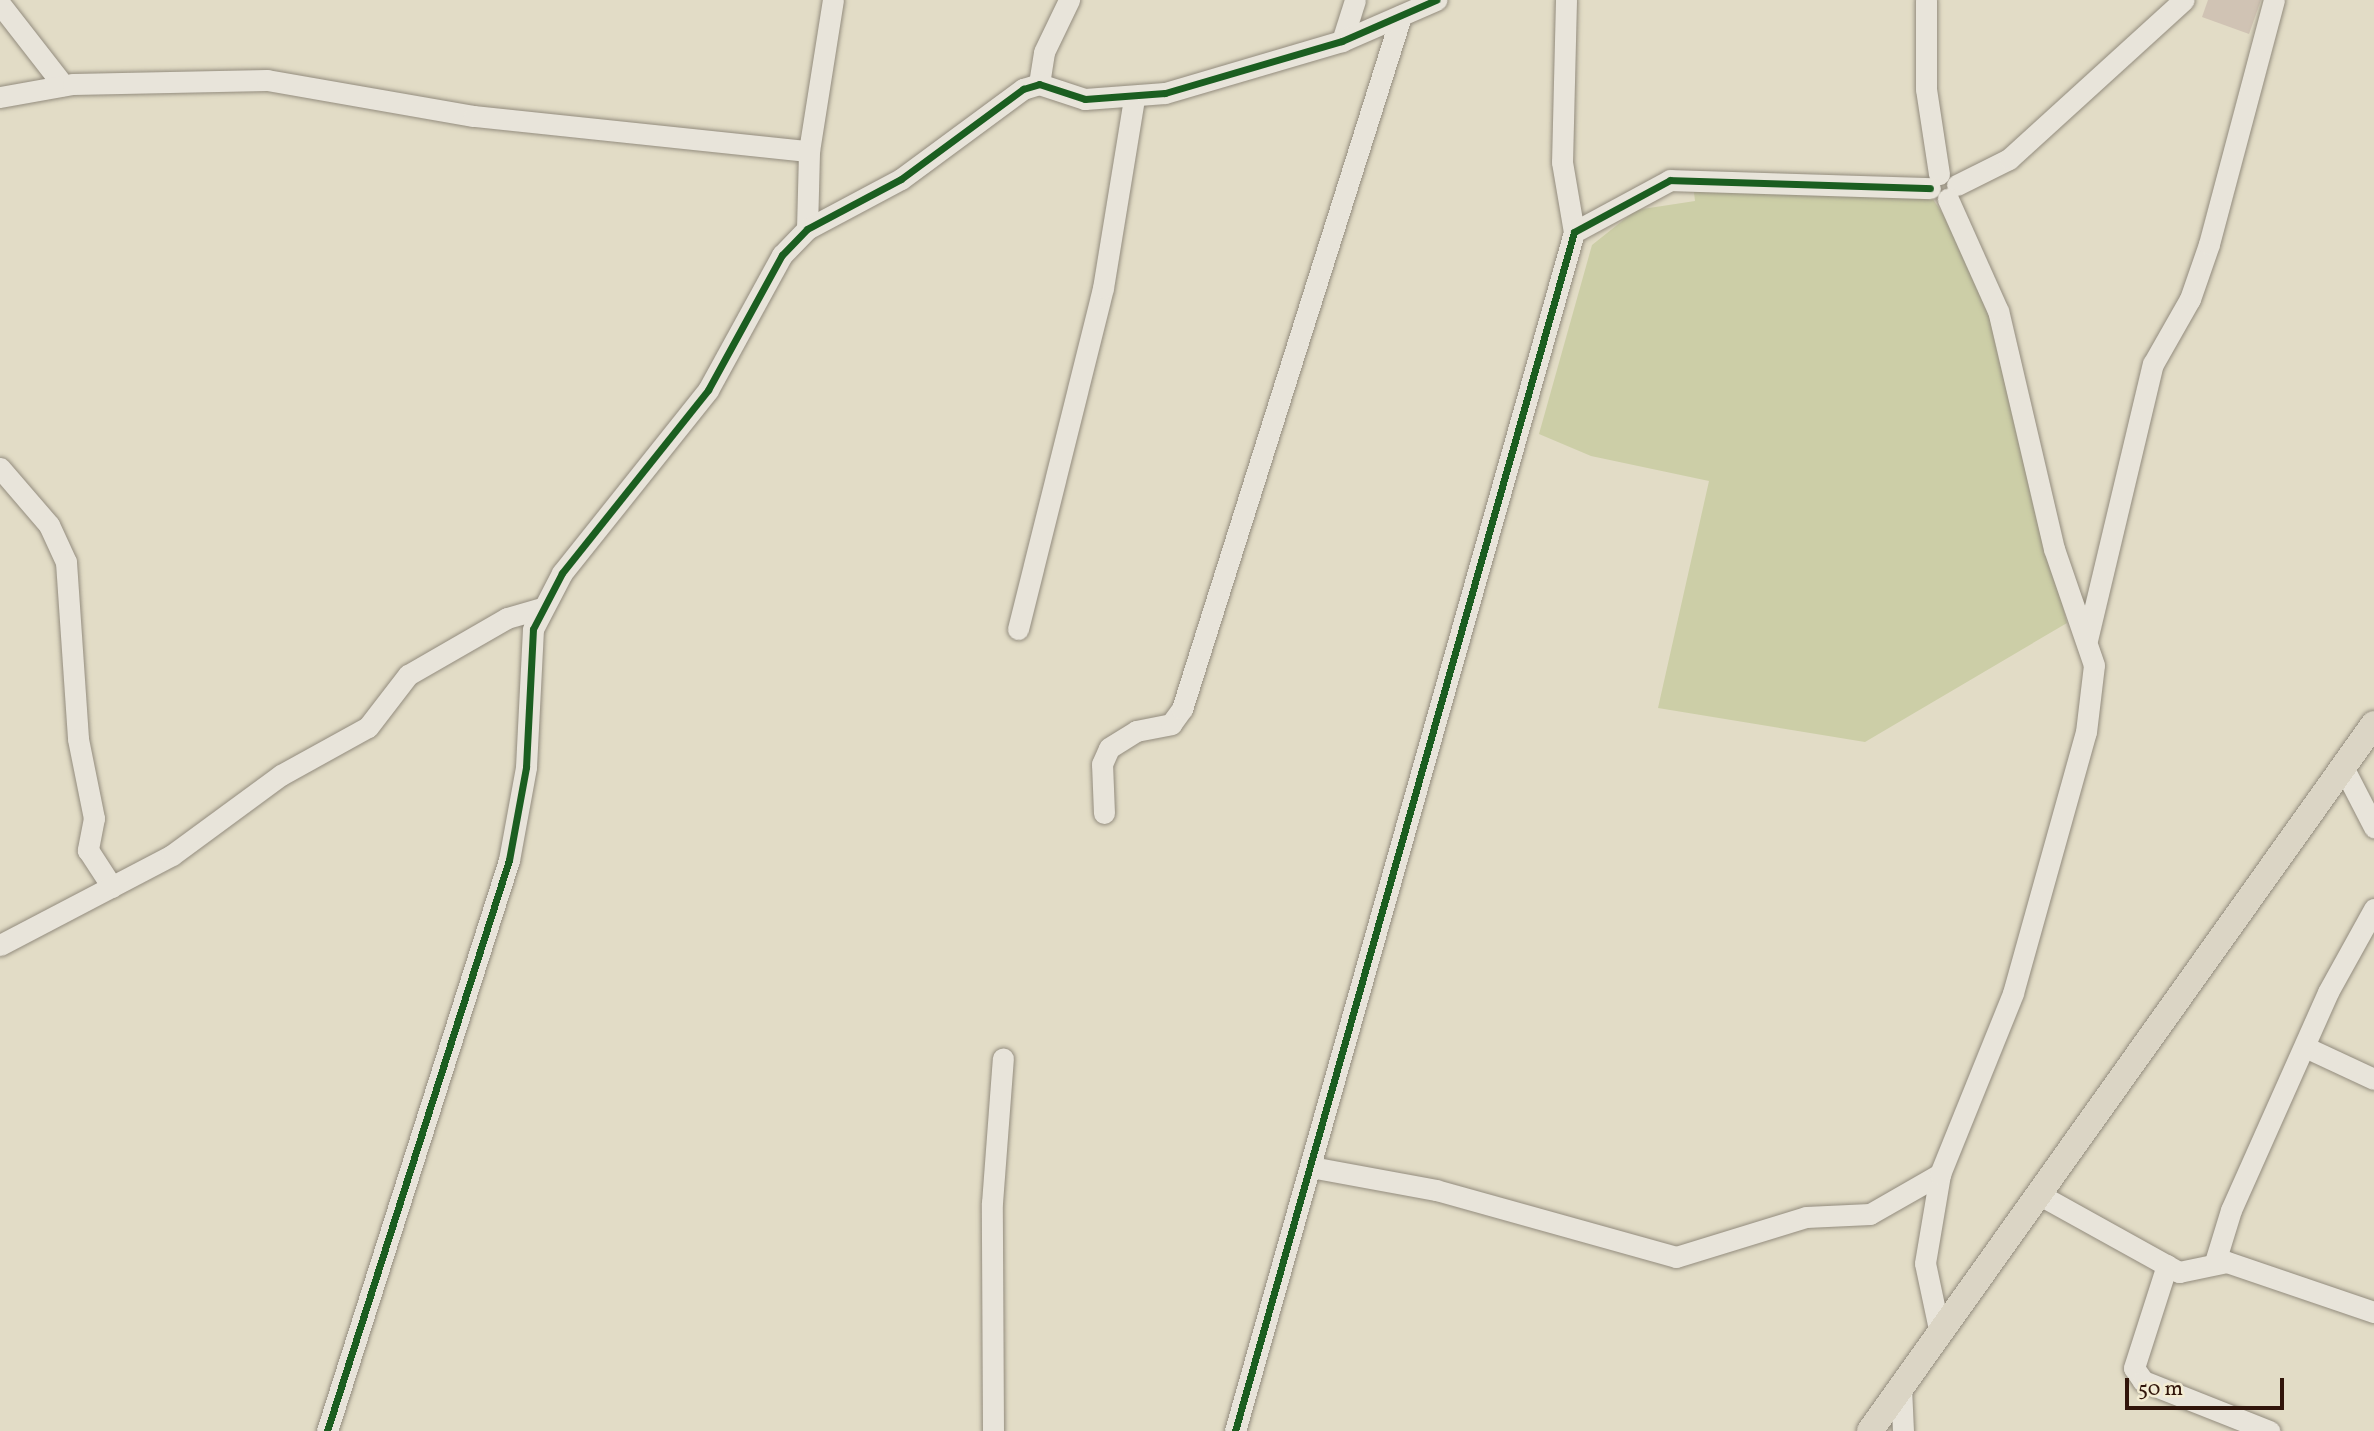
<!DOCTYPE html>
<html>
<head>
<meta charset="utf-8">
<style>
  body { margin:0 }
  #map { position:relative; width:2374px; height:1431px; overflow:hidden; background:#e2dcc6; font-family:Vollkorn,serif }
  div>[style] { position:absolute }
  .green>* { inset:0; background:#cccea7 }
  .building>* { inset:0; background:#d0c3b4 }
  .roads { filter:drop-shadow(0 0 2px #938c7e) drop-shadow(0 0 2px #938c7e) }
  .minor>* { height:21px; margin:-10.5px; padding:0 10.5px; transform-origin:10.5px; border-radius:10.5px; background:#e8e4da }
  .major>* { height:26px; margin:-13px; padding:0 13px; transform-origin:13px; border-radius:13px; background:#dbd5c5 }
  .cycleway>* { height:7px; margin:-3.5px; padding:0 3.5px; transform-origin:3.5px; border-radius:3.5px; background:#1b5e20 }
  span { translate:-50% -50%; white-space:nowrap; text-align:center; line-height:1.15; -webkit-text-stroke:5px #f3ecd3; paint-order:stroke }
  .scale { position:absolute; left:2125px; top:1378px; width:159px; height:32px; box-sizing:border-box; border:4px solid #31150a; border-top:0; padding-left:9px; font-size:21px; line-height:24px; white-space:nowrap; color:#31150a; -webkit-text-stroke:5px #f3ecd3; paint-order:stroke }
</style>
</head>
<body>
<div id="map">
  <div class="green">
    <i style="clip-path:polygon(1693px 184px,1932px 198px,1978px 265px,2067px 623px,1865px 742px,1658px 708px,1709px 481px,1591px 456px,1539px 434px,1592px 245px,1636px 210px,1695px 201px)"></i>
  </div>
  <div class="building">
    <i style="clip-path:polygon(2208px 0,2261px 0,2249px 34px,2202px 17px)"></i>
  </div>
  <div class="roads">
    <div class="minor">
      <i style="left:1566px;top:0;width:162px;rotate:91.4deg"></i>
      <i style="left:1562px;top:162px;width:71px;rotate:80.3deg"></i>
      <i style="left:1926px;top:0;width:89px;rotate:90deg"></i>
      <i style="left:1926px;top:89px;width:86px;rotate:81.3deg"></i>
      <i style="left:0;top:4px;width:103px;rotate:52.1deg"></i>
      <i style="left:1342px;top:41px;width:43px;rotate:-72.4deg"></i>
      <i style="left:1039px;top:84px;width:32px;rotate:-81deg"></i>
      <i style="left:1044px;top:52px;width:58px;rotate:-64.3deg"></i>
      <i style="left:0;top:97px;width:74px;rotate:-10.1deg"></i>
      <i style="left:73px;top:84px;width:194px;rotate:-1.2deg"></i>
      <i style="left:267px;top:80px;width:210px;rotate:9.9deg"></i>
      <i style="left:474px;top:116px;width:337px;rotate:6deg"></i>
      <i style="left:1957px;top:185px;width:58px;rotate:-26.6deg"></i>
      <i style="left:2009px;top:159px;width:236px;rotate:-42.3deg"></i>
      <i style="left:807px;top:229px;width:78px;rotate:-88.5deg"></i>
      <i style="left:809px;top:151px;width:153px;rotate:-81deg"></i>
      <i style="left:0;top:468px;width:75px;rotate:49.3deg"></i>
      <i style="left:49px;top:525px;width:41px;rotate:65.3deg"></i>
      <i style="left:66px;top:562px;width:177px;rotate:86.1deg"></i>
      <i style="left:78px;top:739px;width:81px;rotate:78.6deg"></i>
      <i style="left:94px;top:818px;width:33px;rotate:101deg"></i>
      <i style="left:88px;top:850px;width:44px;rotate:57deg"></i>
      <i style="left:1018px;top:629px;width:351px;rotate:-76deg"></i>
      <i style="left:1103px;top:288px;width:193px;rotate:-80.7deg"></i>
      <i style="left:2087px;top:640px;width:284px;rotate:-76.6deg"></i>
      <i style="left:2153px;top:364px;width:75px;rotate:-60.4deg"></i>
      <i style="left:2190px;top:299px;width:58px;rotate:-70.9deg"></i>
      <i style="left:2209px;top:244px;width:253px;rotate:-75.1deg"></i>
      <i style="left:2343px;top:767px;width:68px;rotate:62.7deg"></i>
      <i style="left:1104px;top:813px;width:49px;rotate:-92.3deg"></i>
      <i style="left:1102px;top:764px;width:17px;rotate:-66deg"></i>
      <i style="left:1109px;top:748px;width:32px;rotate:-32deg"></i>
      <i style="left:1136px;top:731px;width:36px;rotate:-11deg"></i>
      <i style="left:1171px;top:724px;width:19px;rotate:-54deg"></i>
      <i style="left:1182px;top:709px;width:727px;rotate:-72.46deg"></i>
      <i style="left:0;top:945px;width:194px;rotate:-27.6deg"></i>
      <i style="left:172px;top:855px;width:135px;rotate:-36.3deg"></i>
      <i style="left:281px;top:775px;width:99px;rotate:-28.9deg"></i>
      <i style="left:368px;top:727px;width:66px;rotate:-52.4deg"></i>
      <i style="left:408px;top:675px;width:114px;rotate:-29.9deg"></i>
      <i style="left:507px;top:618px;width:35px;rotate:-16deg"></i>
      <i style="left:2305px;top:1047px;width:76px;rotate:24.9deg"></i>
      <i style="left:1311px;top:1167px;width:127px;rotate:10.4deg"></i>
      <i style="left:1436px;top:1190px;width:249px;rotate:15.6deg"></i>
      <i style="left:1676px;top:1257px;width:136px;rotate:-17.1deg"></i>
      <i style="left:1806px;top:1217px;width:64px;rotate:-2.7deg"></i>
      <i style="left:1870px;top:1214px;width:81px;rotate:-29.7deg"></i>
      <i style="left:2040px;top:1195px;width:159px;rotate:29deg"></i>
      <i style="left:2179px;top:1272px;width:49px;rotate:-11.8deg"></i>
      <i style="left:2227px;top:1262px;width:155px;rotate:18.8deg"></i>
      <i style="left:2215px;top:1262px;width:54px;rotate:-72.9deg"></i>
      <i style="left:2231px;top:1210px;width:239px;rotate:-66deg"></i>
      <i style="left:2328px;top:992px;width:95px;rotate:-61deg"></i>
      <i style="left:2167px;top:1265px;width:108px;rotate:107.8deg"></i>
      <i style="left:2134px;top:1368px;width:16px;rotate:55deg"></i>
      <i style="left:2143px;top:1381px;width:136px;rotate:21.6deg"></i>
      <i style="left:1939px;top:1329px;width:67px;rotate:-102deg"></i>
      <i style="left:1925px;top:1263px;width:90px;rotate:-80.4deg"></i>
      <i style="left:1940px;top:1174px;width:195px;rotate:-68deg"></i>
      <i style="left:2013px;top:993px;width:271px;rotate:-74.4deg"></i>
      <i style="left:2086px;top:732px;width:67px;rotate:-83.2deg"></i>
      <i style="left:2094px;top:665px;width:123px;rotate:-109deg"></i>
      <i style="left:2054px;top:549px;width:244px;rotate:-103.2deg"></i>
      <i style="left:1998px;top:311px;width:123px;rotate:-114.1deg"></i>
      <i style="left:1901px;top:1387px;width:44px;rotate:87.4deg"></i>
      <i style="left:327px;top:1431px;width:599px;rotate:-72.32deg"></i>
      <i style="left:509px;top:860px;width:95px;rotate:-79.6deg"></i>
      <i style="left:526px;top:767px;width:138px;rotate:-87.1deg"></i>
      <i style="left:533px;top:629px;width:63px;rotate:-62.6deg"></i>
      <i style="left:562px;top:573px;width:234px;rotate:-51.4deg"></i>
      <i style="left:708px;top:390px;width:154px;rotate:-61.3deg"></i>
      <i style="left:782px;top:255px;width:36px;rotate:-46deg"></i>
      <i style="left:807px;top:229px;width:106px;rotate:-28deg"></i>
      <i style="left:901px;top:179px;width:152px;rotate:-36.4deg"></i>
      <i style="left:1023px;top:89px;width:17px;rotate:-17deg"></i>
      <i style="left:1039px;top:84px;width:48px;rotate:18.1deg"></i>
      <i style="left:1085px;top:99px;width:80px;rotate:-4.3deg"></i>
      <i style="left:1165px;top:93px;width:184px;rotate:-16.4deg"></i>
      <i style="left:1342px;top:41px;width:103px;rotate:-23.6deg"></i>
      <i style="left:993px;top:1431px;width:228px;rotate:-90.3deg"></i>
      <i style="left:992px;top:1203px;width:145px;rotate:-85.7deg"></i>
      <i style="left:1235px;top:1431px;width:1246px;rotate:-74.21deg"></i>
      <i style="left:1574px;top:232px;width:109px;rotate:-28.4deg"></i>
      <i style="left:1670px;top:180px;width:260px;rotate:1.8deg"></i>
    </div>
    <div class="major">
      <i style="left:1870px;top:1431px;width:868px;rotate:-54.52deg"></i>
    </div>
  </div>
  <div class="cycleway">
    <i style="left:327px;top:1431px;width:599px;rotate:-72.32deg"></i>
    <i style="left:509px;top:860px;width:95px;rotate:-79.6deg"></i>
    <i style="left:526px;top:767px;width:138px;rotate:-87.1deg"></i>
    <i style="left:533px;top:629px;width:63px;rotate:-62.6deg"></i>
    <i style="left:562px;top:573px;width:234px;rotate:-51.4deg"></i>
    <i style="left:708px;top:390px;width:154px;rotate:-61.3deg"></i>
    <i style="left:782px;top:255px;width:36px;rotate:-46deg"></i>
    <i style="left:807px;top:229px;width:106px;rotate:-28deg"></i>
    <i style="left:901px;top:179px;width:152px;rotate:-36.4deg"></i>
    <i style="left:1023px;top:89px;width:17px;rotate:-17deg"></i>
    <i style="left:1039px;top:84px;width:48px;rotate:18.1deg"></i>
    <i style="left:1085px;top:99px;width:80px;rotate:-4.3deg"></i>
    <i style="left:1165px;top:93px;width:184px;rotate:-16.4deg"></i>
    <i style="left:1342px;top:41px;width:103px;rotate:-23.6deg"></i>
    <i style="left:1235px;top:1431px;width:1246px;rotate:-74.21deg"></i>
    <i style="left:1574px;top:232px;width:109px;rotate:-28.4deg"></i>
    <i style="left:1670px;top:180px;width:260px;rotate:1.8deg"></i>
  </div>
  <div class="scale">50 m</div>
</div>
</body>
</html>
